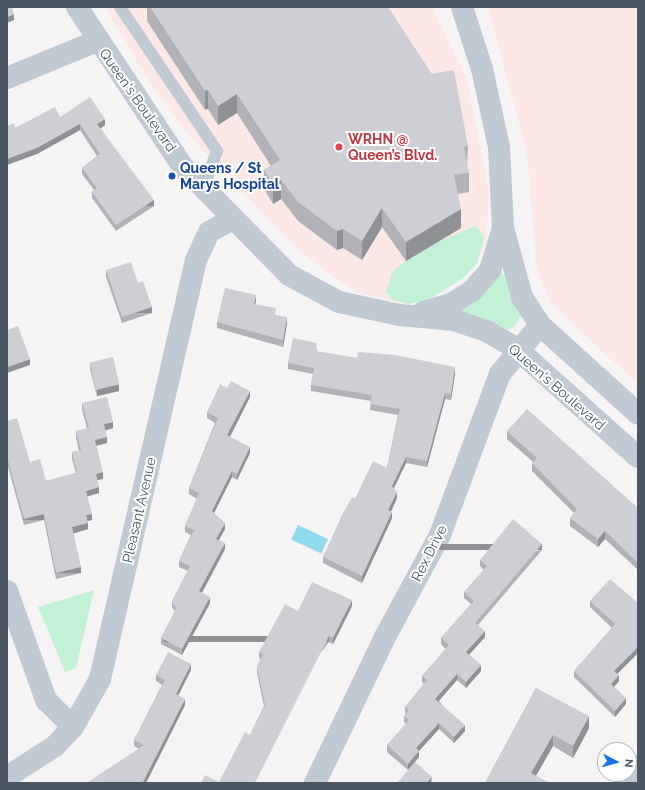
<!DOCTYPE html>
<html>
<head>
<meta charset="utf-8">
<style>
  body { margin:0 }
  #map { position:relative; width:645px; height:790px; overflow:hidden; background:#f5f3f3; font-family:Raleway,sans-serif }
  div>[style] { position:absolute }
  .medical>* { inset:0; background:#fce8e6 }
  .green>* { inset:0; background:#c3f1d5 }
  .water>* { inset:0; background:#90daee; transform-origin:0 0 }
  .service>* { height:12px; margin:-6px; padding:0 6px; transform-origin:6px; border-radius:6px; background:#c1cad2 }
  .minor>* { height:22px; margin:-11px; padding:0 11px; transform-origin:11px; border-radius:11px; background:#c1cad2 }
  .tertiary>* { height:22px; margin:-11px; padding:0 11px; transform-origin:11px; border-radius:11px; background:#c1cad2 }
  .wall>* { inset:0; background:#b0b2b7 }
  .shaded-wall>* { inset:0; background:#909195; transform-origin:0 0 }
  .building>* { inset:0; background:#cdcfd5; transform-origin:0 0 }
  .dots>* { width:11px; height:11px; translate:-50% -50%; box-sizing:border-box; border:2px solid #fff; border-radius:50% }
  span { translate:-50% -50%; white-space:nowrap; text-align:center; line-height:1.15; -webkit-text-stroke:4px #fff; paint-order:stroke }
  .street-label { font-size:14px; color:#4a5661 }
  .health-label { font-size:14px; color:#be3a42; font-weight:700 }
  .left { translate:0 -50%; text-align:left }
  .transit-label { font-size:14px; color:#164399; font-weight:700 }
  .frame { position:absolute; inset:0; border:8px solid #4a5661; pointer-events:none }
  .north { position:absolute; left:597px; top:742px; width:40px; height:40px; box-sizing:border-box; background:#fff; border:1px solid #b7bbc0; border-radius:50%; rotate:96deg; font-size:11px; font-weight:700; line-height:16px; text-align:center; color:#4a5661 }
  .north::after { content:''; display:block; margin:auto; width:14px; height:18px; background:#1a73e8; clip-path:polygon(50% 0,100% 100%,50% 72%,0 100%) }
</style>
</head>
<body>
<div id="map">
  <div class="medical">
    <i style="clip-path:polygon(105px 7px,432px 7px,467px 79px,489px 190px,486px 243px,477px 263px,445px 291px,408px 304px,360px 293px,337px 280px,296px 248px,189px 136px,148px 80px)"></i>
    <i style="clip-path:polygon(488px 7px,638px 7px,638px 384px,553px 306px,541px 281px,536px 263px,527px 153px)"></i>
  </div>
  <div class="green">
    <i style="clip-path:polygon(476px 226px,484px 236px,482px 247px,477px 263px,463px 278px,428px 300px,408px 304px,393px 300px,386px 292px,392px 273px,417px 250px)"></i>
    <i style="clip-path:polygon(501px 270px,521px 316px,514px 327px,503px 331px,453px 312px)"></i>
    <i style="clip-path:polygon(94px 590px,76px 668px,65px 672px,38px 607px)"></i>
  </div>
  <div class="water">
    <i style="left:298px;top:525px;width:33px;height:16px;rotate:25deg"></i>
  </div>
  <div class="service">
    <i style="left:120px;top:7px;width:174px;rotate:56deg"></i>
    <i style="left:217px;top:151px;width:40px;rotate:110.2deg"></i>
  </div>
  <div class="minor">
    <i style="left:7px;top:78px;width:97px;rotate:-22.3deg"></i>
    <i style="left:7px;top:591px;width:116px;rotate:70.3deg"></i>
    <i style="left:46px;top:700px;width:38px;rotate:45deg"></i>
    <i style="left:7px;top:777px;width:57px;rotate:-32.9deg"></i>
    <i style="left:55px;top:746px;width:26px;rotate:-47deg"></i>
    <i style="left:73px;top:727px;width:55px;rotate:-60.6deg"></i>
    <i style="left:100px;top:679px;width:430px;rotate:-77.1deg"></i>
    <i style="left:196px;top:260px;width:31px;rotate:-65deg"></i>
    <i style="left:209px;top:232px;width:25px;rotate:-29deg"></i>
    <i style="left:315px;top:783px;width:162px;rotate:-64.4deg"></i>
    <i style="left:385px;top:637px;width:116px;rotate:-61.7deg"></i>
    <i style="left:440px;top:535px;width:172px;rotate:-69.6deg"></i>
    <i style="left:500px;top:374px;width:63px;rotate:-50.8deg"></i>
    <i style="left:628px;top:783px;width:20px;rotate:-60deg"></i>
  </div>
  <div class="tertiary">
    <i style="left:77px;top:7px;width:192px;rotate:56.5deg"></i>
    <i style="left:183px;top:167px;width:151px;rotate:45.5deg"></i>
    <i style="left:289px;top:275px;width:57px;rotate:28.4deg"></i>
    <i style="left:339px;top:302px;width:62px;rotate:12deg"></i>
    <i style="left:400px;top:315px;width:54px;rotate:5.3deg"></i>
    <i style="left:454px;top:320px;width:36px;rotate:19deg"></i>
    <i style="left:488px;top:332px;width:34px;rotate:30deg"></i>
    <i style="left:517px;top:349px;width:162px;rotate:41.8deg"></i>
    <i style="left:462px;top:7px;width:65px;rotate:72.1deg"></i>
    <i style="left:482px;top:69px;width:80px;rotate:77.7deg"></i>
    <i style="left:499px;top:147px;width:81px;rotate:87.2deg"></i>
    <i style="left:503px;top:228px;width:72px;rotate:74.6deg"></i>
    <i style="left:522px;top:297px;width:33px;rotate:57deg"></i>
    <i style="left:540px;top:325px;width:132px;rotate:42.2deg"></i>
    <i style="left:423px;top:312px;width:29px;rotate:-16deg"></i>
    <i style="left:451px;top:304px;width:25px;rotate:-32deg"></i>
    <i style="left:472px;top:291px;width:28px;rotate:-49deg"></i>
    <i style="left:490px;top:270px;width:44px;rotate:-72.8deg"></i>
  </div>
  <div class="wall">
    <i style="clip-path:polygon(147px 7px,389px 7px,388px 7px,468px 146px,467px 165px,469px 173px,469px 192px,458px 194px,461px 228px,406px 261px,382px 227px,362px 260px,343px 248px,337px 250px,298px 221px,281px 199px,273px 204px,264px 189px,264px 170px,271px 166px,237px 113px,218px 125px,208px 109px,205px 110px,147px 21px)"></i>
    <i style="clip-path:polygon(60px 117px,105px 125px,100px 128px,154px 206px,116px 231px,92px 198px,92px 192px,94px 190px,82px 174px,82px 168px,97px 156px,80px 130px,37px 154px,15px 128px)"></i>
    <i style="clip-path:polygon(106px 270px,138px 283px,152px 313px,122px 323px,106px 277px)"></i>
    <i style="clip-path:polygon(256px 301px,255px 304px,276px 315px,287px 323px,283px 347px,217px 328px,217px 322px)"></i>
    <i style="clip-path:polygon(317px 349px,317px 352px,455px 374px,451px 400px,445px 399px,427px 467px,406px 463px,394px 488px,397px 498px,391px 512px,392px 518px,362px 583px,323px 563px,323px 557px,355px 499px,387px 468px,398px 415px,370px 410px,371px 401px,311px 391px,311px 385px,313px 374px,288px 369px,288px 363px)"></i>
    <i style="clip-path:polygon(90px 363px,119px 391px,97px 396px,90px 369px)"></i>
    <i style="clip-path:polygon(227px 388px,250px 397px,230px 437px,250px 453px,237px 480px,232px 477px,214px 513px,225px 529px,219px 540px,225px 549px,202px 593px,210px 603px,182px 655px,161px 644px,161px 638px,175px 612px,172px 607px,172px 601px,188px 571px,179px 567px,179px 561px,191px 535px,185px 532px,185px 526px,197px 499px,189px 494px,189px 488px,215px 423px,207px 418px,207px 412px)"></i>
    <i style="clip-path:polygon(82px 403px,113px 428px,105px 430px,107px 443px,96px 446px,103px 479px,97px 480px,99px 493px,87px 496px,92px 520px,88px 521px,88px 529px,73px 533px,81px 573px,56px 579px,44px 520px,24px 525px,7px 463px,7px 421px,30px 462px,46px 481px,76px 473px,72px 459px,72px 452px,79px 451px,76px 438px,76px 431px,87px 429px,82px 409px)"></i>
    <i style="clip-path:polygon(507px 431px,638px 508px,638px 570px,605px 539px,598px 547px,570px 526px,570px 518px,574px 513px,532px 471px,532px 463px,533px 462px,507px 439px)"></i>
    <i style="clip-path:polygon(542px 550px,478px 625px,485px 637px,469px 655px,481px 671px,466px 688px,457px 680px,439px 701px,465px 731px,454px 743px,439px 729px,419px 751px,419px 757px,408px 770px,387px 752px,387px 745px,406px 724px,404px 722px,404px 716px,406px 714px,405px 713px,405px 707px,424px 684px,422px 682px,422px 676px,446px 649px,441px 644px,441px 638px,471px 604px,464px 598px,464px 592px,484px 570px,480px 566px,480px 560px)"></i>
    <i style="clip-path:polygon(590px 601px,638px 603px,638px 653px,617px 674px,619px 681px,614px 687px,626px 704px,615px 717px,574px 677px,574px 671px,612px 628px,590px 607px)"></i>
    <i style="clip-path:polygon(352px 606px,333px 644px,329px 642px,219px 782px,250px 735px,264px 706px,257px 673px,257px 667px,261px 659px,259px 658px,259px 652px,298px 611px)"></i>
    <i style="clip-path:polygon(191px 670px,178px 695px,185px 705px,146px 783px,87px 783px,139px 749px,134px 746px,134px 740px,162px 685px,156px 681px,156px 675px)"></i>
    <i style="clip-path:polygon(536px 688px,589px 728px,573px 758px,553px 746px,536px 775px,485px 783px)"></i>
  </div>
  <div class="shaded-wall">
    <i style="clip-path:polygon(14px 14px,14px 20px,7px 23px,7px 17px)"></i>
    <i style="left:208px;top:90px;width:19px;height:3px;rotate:90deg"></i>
    <i style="clip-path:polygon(237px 94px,237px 113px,218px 125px,218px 106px)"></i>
    <i style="clip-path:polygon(105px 119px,105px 125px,97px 131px,97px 124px)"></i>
    <i style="clip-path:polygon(80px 124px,80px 130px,37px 154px,7px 165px,7px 159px)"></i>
    <i style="clip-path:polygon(281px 180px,281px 199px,273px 204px,273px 185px)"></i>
    <i style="left:154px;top:200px;width:6px;height:45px;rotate:90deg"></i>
    <i style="clip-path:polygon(382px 208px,382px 227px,362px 260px,362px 241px)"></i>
    <i style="clip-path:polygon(461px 209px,461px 228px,406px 261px,406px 242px)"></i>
    <i style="clip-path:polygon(343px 229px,343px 248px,337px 250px,337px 231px)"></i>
    <i style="clip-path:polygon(256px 295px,256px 301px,254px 310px,254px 304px)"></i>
    <i style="left:152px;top:307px;width:6px;height:32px;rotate:90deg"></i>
    <i style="clip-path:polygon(287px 317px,287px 323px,283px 347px,283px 340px)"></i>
    <i style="clip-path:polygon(30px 359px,30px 365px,7px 373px,7px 367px)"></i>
    <i style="clip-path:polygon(455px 367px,455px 374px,451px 400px,451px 394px)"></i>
    <i style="clip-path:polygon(119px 384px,119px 391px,97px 396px,97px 390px)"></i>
    <i style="clip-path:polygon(250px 391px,250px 397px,227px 442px,227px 435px)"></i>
    <i style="clip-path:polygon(445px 393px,445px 399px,427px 467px,427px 461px)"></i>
    <i style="clip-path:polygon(113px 422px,113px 428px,104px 431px,104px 424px)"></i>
    <i style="clip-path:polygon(107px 437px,107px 443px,95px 446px,95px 440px)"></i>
    <i style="clip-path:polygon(250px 447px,250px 453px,237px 480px,237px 474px)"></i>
    <i style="clip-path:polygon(406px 457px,406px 463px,392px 492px,392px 486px)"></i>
    <i style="clip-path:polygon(232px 471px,232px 477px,212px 517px,212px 511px)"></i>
    <i style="clip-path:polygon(103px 472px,103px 479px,96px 480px,96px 474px)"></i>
    <i style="clip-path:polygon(99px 487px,99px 493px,86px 497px,86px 491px)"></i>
    <i style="clip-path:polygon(397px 492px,397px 498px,388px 517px,388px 510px)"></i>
    <i style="clip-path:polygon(392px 512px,392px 518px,362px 583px,362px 576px)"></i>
    <i style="left:44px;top:514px;width:6px;height:21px;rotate:90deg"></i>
    <i style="clip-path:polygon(92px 514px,92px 520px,86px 521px,86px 515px)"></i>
    <i style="clip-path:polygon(88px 523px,88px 529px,72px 534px,72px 527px)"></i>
    <i style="clip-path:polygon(225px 523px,225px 529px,216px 545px,216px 539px)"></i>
    <i style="clip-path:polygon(605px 531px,605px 539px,598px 547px,598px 539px)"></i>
    <i style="clip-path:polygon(225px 543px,225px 549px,199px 598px,199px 591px)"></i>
    <i style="left:542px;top:544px;width:6px;height:104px;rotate:90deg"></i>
    <i style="left:81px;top:567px;width:6px;height:26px;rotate:90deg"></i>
    <i style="clip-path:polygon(210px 597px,210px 603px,182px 655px,182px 649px)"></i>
    <i style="clip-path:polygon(352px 600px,352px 606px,333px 644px,333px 638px)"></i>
    <i style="clip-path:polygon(485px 631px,485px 637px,466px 658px,466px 652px)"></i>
    <i style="left:329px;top:636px;width:6px;height:165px;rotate:90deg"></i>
    <i style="clip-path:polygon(638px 647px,638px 653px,614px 677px,614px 671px)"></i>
    <i style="clip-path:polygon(191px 664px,191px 670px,176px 700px,176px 694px)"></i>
    <i style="clip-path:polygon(481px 665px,481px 671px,466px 688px,466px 682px)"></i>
    <i style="clip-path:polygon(457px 674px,457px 680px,435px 705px,435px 699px)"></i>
    <i style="clip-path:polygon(619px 675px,619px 681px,611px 690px,611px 684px)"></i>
    <i style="clip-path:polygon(626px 698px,626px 704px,615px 717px,615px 711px)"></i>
    <i style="clip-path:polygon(185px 699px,185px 705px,146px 783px,142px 783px)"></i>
    <i style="clip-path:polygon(589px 716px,589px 728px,573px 758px,573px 746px)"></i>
    <i style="clip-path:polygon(439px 723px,439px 729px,419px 751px,419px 757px,408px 770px,408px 764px,416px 748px)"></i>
    <i style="clip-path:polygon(465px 725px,465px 731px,454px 743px,454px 737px)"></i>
    <i style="clip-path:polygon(553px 735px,553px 746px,532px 783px,531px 773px)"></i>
    <i style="clip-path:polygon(432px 777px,431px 783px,426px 783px)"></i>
  </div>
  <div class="building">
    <i style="clip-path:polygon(7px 7px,12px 7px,14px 14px,7px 17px)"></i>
    <i style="clip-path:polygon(150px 7px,388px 7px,432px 74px,454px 70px,468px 146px,464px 147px,469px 173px,454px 175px,461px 209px,406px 242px,382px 208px,362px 241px,343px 229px,337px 231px,298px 202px,281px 180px,273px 185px,264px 170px,280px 160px,237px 94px,218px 106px,208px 90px,205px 91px)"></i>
    <i style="clip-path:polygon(90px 97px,105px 119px,97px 124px,154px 200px,116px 225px,92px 192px,97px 188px,82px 168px,100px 154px,80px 124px,37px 148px,7px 159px,7px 126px,14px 123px,15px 128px,55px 107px,60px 117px)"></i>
    <i style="clip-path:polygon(131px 262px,138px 283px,143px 281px,152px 307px,122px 317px,106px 270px)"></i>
    <i style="clip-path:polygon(225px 288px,256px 295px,254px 304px,276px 308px,275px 315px,287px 317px,283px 340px,217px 322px)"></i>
    <i style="clip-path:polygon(18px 326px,30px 359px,7px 367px,7px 330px)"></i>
    <i style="clip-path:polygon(293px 338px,317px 343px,316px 351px,357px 358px,358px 352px,395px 355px,455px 367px,451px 394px,445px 393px,427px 461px,406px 457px,392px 486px,397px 492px,388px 510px,392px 512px,362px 576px,323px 557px,342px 515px,352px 497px,355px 499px,373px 461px,387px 468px,400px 409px,370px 404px,372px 395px,311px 385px,314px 368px,288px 363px)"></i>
    <i style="left:113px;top:357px;width:28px;height:24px;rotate:77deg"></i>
    <i style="clip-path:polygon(231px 381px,250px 391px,227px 435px,250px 447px,237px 474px,232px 471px,212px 511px,225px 523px,216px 539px,225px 543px,199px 591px,210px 597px,182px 649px,161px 638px,176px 608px,172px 601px,190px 566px,179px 561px,194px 530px,185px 526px,199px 493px,189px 488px,218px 418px,207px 412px,220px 384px,227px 388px)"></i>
    <i style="clip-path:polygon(107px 397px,113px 422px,104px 424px,107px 437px,95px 440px,103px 472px,96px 474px,99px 487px,86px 491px,92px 514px,86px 515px,88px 523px,72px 527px,81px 567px,56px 573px,44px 514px,24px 519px,7px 457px,7px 421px,17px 418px,30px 462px,40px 459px,46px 481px,77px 473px,72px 452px,81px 450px,76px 431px,89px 428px,82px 403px)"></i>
    <i style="clip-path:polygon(527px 409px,638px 508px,638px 563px,605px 531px,598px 539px,570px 518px,577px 509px,532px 463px,537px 458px,507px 431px)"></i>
    <i style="clip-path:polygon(513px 519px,542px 544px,475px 623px,485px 631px,466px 652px,481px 665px,466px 682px,457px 674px,435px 699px,465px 725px,454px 737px,439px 723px,416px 748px,419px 751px,408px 764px,387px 745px,409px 720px,404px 716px,409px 710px,405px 707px,427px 680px,422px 676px,449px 645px,441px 638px,474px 601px,464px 592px,487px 566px,480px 560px)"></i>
    <i style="clip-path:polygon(610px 579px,638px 603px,638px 647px,614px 671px,619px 675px,611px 684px,626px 698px,615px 711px,574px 671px,615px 624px,590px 601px)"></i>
    <i style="clip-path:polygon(312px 582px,352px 600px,333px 638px,329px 636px,255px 783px,201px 783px,205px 775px,219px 782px,245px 732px,250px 735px,265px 705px,257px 667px,263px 654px,259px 652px,285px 604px,298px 611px)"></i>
    <i style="clip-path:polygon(168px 652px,191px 664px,176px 694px,185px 699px,143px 782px,142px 783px,87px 783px,144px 745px,134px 740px,165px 680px,156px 675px)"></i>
    <i style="clip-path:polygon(536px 688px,589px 716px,573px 746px,553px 735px,531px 773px,550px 783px,485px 783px)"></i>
    <i style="clip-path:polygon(415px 762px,432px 777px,426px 783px,397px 783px)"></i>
  </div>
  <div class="dots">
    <i style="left:339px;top:147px;background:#e0444e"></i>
    <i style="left:172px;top:176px;background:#1a4fb4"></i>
  </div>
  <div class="street-label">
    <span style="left:138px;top:100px;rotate:55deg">Queen's Boulevard</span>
    <span style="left:557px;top:387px;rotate:41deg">Queen's Boulevard</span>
    <span style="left:139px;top:510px;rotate:-77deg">Pleasant Avenue</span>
    <span style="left:429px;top:553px;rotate:-63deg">Rex Drive</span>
  </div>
  <div class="health-label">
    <span class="left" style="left:348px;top:147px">WRHN @<br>Queen’s Blvd.</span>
  </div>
  <div class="transit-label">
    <span class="left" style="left:180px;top:176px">Queens / St<br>Marys Hospital</span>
  </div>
  <div class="frame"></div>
  <div class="north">N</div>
</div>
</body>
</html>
